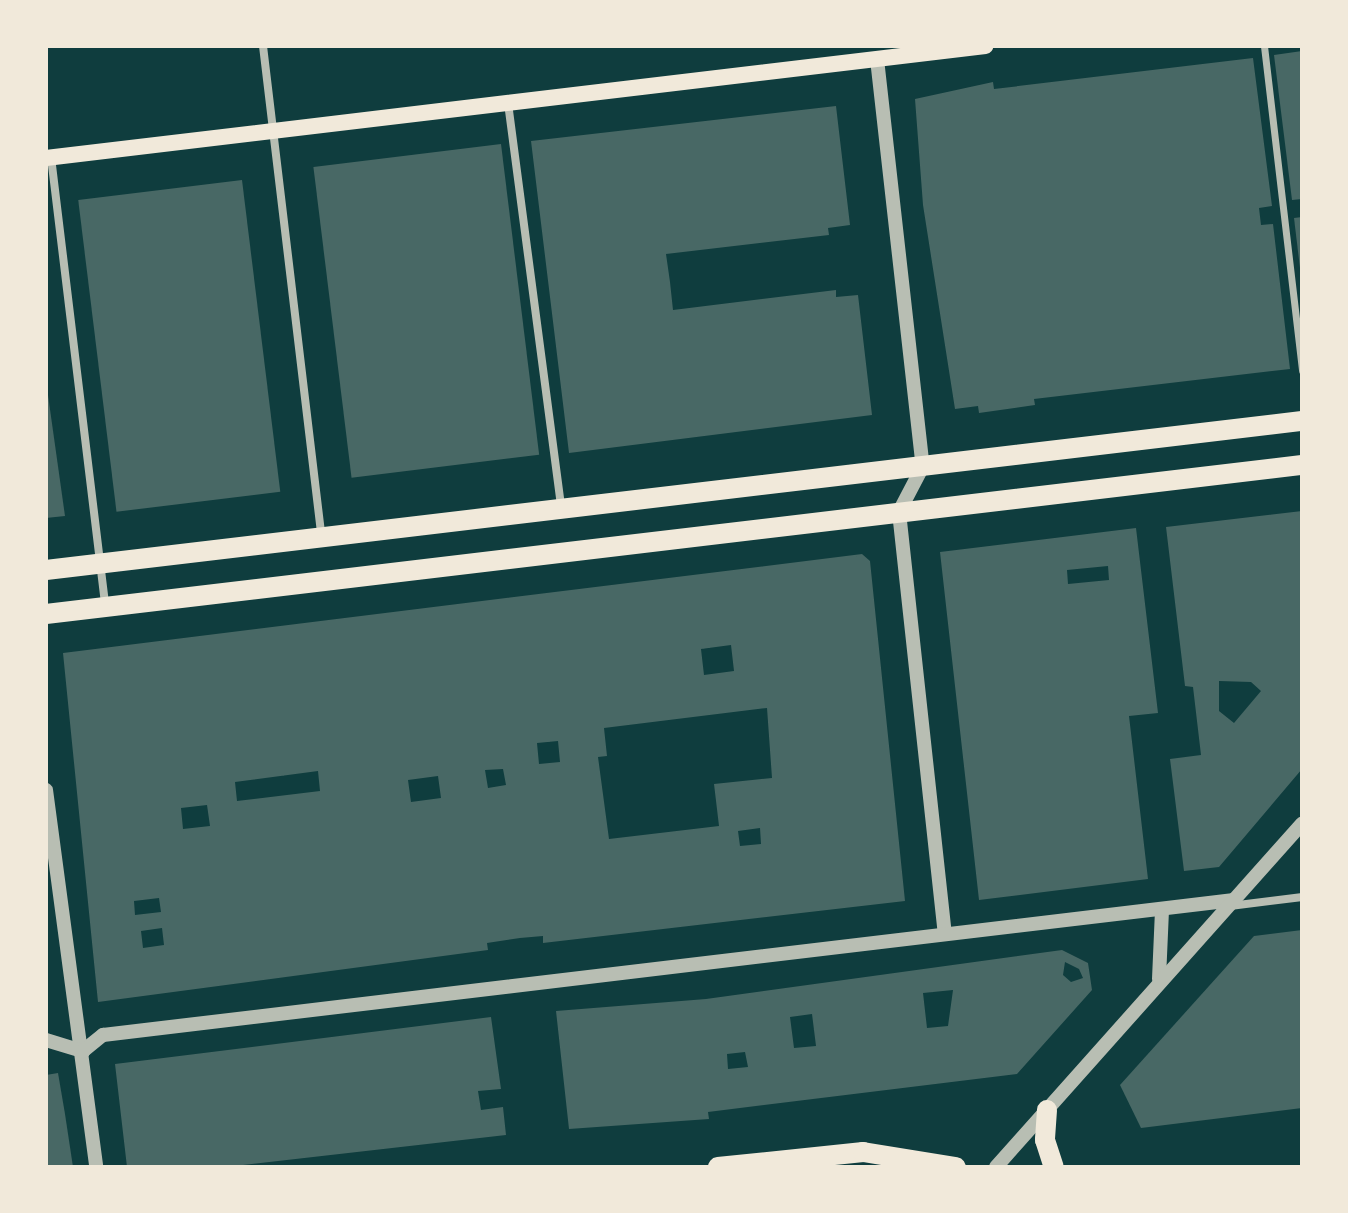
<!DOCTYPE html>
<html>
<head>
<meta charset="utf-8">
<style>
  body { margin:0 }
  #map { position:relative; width:1348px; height:1213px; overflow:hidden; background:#0f3d3e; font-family:Georgia,serif }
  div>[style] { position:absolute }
  .building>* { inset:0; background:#486865; transform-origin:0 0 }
  .pedestrian>* { height:7px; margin:-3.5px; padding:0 3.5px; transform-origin:3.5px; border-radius:3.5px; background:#b8beb3 }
  .minor>* { height:8px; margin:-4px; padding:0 4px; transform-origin:4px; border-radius:4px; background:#b8beb3 }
  .tertiary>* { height:14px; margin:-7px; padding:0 7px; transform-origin:7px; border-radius:7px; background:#b8beb3 }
  .secondary>* { height:16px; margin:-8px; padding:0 8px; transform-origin:8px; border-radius:8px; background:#f1e9da }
  .primary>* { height:20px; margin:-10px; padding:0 10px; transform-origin:10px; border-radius:10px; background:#f1e9da }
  span { translate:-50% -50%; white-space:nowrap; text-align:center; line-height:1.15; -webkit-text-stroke:6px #f1e9da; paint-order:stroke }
  .frame { position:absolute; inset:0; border:48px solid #f1e9da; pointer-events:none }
</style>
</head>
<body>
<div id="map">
  <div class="building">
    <i style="clip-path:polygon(1302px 51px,1302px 199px,1292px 200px,1274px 55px)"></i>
    <i style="clip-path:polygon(1253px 58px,1272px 206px,1259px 208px,1261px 225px,1273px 224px,1290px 369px,1034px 399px,1035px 405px,979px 413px,978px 406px,955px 409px,923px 205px,915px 99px,993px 82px,994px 89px)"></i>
    <i style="clip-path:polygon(836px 106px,850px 225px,828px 228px,829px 235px,666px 254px,670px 282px,673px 310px,836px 290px,836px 297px,858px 295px,872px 415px,569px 453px,531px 141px)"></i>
    <i style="left:501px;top:144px;width:313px;height:189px;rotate:83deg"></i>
    <i style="left:242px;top:180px;width:314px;height:165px;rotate:83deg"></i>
    <i style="clip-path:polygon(1302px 217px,1302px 268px,1300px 268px,1294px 218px)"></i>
    <i style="clip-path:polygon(46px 381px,65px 516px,46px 518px)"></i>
    <i style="clip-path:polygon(evenodd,1302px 511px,1302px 769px,1219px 867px,1184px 871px,1170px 759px,1201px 755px,1193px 687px,1185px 686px,1166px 527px,1302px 511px,1219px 681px,1251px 682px,1261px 691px,1234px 723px,1219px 711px,1219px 681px)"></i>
    <i style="clip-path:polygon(evenodd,1136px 528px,1158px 713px,1129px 716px,1148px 879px,979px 900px,940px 552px,1136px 528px,1108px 566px,1109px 580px,1068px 584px,1067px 570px,1108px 566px)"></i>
    <i style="clip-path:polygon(evenodd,862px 554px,870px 561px,905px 901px,543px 943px,543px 936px,520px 938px,487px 943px,488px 950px,98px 1002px,63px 653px,862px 554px,731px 645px,734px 671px,704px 675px,701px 649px,731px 645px,862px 554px,767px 708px,772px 778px,714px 784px,719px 826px,609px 839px,598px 757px,607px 756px,604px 728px,767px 708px,862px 554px,558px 741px,560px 762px,539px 764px,537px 743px,558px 741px,862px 554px,503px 769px,506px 785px,488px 788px,485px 770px,503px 769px,862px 554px,318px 771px,320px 791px,237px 801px,235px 782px,318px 771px,862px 554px,438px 776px,441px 798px,411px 802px,408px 780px,438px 776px,862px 554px,207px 805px,210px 826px,183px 829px,181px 808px,207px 805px,862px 554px,760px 828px,761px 844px,740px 846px,738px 831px,760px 828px,862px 554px,159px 898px,161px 912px,135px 915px,134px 901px,159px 898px,862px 554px,162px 928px,164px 945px,143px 948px,141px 931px,162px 928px)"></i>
    <i style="clip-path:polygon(1302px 930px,1302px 1108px,1141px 1128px,1120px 1085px,1254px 936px)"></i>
    <i style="clip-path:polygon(evenodd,1062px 950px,1088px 963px,1092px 990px,1017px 1074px,708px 1112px,709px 1119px,569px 1129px,556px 1011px,706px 999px,1062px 950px,1065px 962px,1079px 969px,1083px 978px,1071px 982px,1063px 975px,1065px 962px,1062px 950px,953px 990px,948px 1026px,927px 1028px,923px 993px,953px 990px,1062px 950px,812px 1014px,816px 1046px,794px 1048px,790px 1017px,812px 1014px,1062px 950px,745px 1052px,748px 1067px,728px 1069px,727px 1054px,745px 1052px)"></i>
    <i style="clip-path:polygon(491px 1017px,501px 1089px,478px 1091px,481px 1110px,503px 1107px,506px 1135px,226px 1167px,127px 1167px,115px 1064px)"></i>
    <i style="clip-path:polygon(58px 1073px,65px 1114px,73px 1167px,46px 1167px,46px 1075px)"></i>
  </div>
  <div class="pedestrian">
    <i style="left:1264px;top:46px;width:327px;rotate:83.3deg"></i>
  </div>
  <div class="minor">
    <i style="left:263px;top:46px;width:493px;rotate:83.2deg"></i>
    <i style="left:508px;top:103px;width:407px;rotate:82.5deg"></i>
    <i style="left:51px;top:157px;width:451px;rotate:83.1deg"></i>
    <i style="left:1230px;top:906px;width:73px;rotate:-7.1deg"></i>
  </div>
  <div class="tertiary">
    <i style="left:877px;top:59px;width:410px;rotate:83.6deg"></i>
    <i style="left:923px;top:466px;width:52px;rotate:117.6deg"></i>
    <i style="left:899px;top:512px;width:424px;rotate:83.8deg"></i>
    <i style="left:46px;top:790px;width:380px;rotate:82.4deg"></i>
    <i style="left:1159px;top:979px;width:70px;rotate:-87.5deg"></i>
    <i style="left:46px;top:1040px;width:39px;rotate:17deg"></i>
    <i style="left:83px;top:1051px;width:26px;rotate:-39deg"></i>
    <i style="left:103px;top:1035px;width:1139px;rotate:-6.81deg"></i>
    <i style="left:996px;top:1167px;width:460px;rotate:-48.3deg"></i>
  </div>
  <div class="secondary">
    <i style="left:46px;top:158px;width:946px;rotate:-6.8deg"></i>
  </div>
  <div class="primary">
    <i style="left:46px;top:570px;width:1265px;rotate:-6.77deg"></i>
    <i style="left:46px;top:614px;width:1265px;rotate:-6.77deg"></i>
    <i style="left:1047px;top:1110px;width:30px;rotate:94deg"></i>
    <i style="left:1045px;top:1140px;width:28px;rotate:72deg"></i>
    <i style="left:718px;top:1167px;width:146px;rotate:-5.9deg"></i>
    <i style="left:863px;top:1152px;width:94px;rotate:9.2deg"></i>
  </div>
  <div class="frame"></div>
</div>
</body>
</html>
